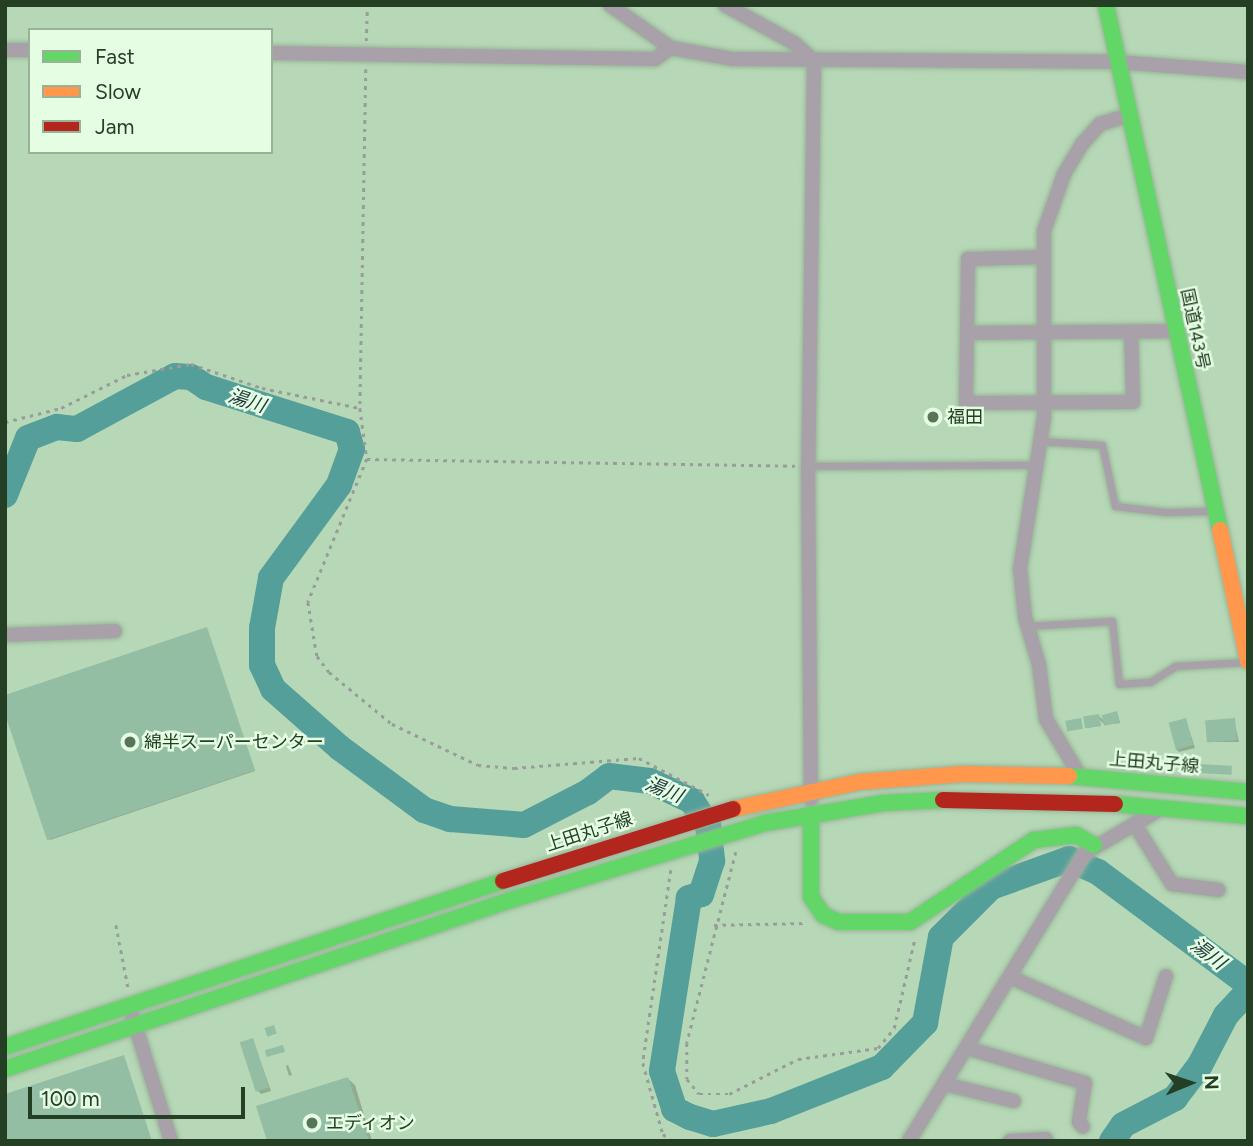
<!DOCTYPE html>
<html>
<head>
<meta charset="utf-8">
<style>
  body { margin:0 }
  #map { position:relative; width:1253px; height:1146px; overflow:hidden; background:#b6d8b6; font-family:Figtree,"Noto Sans JP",sans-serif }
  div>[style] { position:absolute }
  .shadow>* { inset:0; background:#0003 }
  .river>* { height:26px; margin:-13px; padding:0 13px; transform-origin:13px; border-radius:13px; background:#559f9b }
  .building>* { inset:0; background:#94bea4; transform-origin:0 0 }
  .path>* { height:2.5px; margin-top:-1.25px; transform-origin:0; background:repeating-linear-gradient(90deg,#999c9a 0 3.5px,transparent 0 8.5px) }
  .roads { filter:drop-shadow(0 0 2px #98b498) drop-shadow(0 0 2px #98b498) }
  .lane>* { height:7px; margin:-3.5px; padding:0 3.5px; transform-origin:3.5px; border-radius:3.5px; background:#a9a1aa }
  .street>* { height:14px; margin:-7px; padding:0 7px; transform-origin:7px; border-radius:7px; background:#a9a1aa }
  .fast>* { height:16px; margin:-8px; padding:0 8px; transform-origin:8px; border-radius:8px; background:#63d668 }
  .slow>* { height:16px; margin:-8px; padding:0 8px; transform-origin:8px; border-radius:8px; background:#ff974d }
  .jam>* { height:16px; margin:-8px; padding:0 8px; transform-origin:8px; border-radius:8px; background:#b3261e }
  .dots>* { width:19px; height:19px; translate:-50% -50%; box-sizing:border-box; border:4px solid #e4fde3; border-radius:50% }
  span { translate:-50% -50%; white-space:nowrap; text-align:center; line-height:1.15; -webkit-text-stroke:5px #e4fde3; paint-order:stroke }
  .street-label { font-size:18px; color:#253f25 }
  .poi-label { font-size:18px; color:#253f25 }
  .left { translate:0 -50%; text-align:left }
  .water-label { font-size:19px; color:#1e393d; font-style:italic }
  .frame { position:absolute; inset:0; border:7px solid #253f25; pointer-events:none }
  .legend { position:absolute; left:28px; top:28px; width:245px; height:126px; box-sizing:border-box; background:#e4fde3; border:2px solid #98b197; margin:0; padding:9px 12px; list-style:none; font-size:21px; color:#253f25 }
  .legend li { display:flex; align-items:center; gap:14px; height:35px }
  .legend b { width:35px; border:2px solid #98b197 }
  .north { position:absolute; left:1155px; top:1048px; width:70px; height:70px; -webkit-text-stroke:5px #e4fde3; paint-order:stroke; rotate:88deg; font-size:19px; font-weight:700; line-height:28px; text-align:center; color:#253f25 }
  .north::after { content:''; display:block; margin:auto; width:24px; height:32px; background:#253f25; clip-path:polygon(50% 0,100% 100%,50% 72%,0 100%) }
  .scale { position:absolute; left:28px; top:1087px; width:217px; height:32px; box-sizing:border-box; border:4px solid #253f25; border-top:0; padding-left:9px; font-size:21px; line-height:24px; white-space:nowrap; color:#253f25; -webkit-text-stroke:5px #e4fde3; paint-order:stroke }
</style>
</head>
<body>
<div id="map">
  <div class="shadow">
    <i style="clip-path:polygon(207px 630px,255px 771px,50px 840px,49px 839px)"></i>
    <i style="clip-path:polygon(1117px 712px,1120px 723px,1105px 725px,1100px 720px,1101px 726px,1087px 728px,1099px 716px,1104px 721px)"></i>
    <i style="clip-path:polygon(1186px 720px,1195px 748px,1179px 752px,1176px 749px)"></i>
    <i style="clip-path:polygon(1234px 720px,1239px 742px,1209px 742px)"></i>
    <i style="clip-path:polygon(253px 1040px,271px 1091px,261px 1094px,258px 1091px)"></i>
    <i style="clip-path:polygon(288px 1065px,292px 1075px,289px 1076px,286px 1066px)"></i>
    <i style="clip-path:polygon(348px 1079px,355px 1085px,372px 1141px,269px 1141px)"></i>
  </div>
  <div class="river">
    <i style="left:5px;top:495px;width:61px;rotate:-68deg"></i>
    <i style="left:28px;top:438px;width:31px;rotate:-21deg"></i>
    <i style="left:57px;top:427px;width:20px;rotate:6deg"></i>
    <i style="left:77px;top:429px;width:111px;rotate:-28.4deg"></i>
    <i style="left:175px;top:376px;width:16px;rotate:4deg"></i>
    <i style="left:191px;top:377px;width:18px;rotate:34deg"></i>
    <i style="left:206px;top:387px;width:148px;rotate:17.7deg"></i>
    <i style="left:347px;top:432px;width:18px;rotate:74deg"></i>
    <i style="left:352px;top:449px;width:38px;rotate:110deg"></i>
    <i style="left:339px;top:485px;width:115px;rotate:126.2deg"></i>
    <i style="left:271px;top:578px;width:51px;rotate:100.2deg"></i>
    <i style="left:262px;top:628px;width:37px;rotate:90deg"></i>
    <i style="left:262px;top:665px;width:26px;rotate:65deg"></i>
    <i style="left:273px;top:689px;width:89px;rotate:41.4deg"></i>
    <i style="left:340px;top:748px;width:104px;rotate:36.4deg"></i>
    <i style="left:424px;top:810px;width:28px;rotate:19deg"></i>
    <i style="left:450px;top:819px;width:74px;rotate:4.6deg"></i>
    <i style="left:524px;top:825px;width:72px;rotate:-27.3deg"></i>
    <i style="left:588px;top:792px;width:26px;rotate:-37deg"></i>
    <i style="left:609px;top:776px;width:41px;rotate:7deg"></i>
    <i style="left:650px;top:781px;width:47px;rotate:25.5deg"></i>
    <i style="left:692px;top:801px;width:30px;rotate:57deg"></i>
    <i style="left:708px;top:826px;width:35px;rotate:83deg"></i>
    <i style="left:712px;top:861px;width:35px;rotate:108deg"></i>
    <i style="left:701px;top:894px;width:13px;rotate:162deg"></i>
    <i style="left:689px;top:898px;width:175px;rotate:98.9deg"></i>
    <i style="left:662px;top:1071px;width:40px;rotate:72deg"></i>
    <i style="left:674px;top:1109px;width:18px;rotate:27deg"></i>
    <i style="left:690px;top:1117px;width:24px;rotate:17deg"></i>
    <i style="left:713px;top:1124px;width:59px;rotate:-12.6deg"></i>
    <i style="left:771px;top:1111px;width:119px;rotate:-21.6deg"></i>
    <i style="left:882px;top:1067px;width:62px;rotate:-45.7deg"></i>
    <i style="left:925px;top:1023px;width:87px;rotate:-79.5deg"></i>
    <i style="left:941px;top:937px;width:71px;rotate:-45deg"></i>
    <i style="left:991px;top:887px;width:83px;rotate:-19.7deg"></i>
    <i style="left:1069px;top:859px;width:32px;rotate:24deg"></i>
    <i style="left:1098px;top:872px;width:187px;rotate:36.7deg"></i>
    <i style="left:1112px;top:1141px;width:19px;rotate:-55deg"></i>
    <i style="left:1123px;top:1125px;width:59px;rotate:-27.4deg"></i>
    <i style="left:1175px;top:1098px;width:41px;rotate:-52.9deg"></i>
    <i style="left:1200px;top:1065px;width:56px;rotate:-62.5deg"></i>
    <i style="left:1226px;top:1015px;width:33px;rotate:-47deg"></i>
  </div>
  <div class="building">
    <i style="clip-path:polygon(207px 627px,255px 770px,47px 840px,5px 714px,5px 695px)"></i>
    <i style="left:1117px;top:711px;width:11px;height:16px;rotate:75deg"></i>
    <i style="left:1099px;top:714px;width:12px;height:16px;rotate:81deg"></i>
    <i style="left:1081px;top:718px;width:11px;height:16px;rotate:80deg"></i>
    <i style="left:1186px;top:718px;width:28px;height:18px;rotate:75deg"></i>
    <i style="left:1235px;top:718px;width:22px;height:30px;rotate:85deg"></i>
    <i style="left:1197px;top:764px;width:35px;height:9px;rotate:3deg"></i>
    <i style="left:274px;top:1025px;width:9px;height:10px;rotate:72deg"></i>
    <i style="left:253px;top:1038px;width:52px;height:14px;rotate:72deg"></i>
    <i style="left:283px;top:1045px;width:7px;height:19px;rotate:74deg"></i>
    <i style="clip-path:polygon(124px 1055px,152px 1141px,5px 1141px,5px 1094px)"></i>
    <i style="clip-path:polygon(348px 1077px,369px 1141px,267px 1141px,256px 1106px)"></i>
  </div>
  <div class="path">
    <i style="left:366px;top:41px;width:36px;rotate:-88deg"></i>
    <i style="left:366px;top:69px;width:339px;rotate:91deg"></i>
    <i style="left:360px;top:408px;width:51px;rotate:82.2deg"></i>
    <i style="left:367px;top:459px;width:155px;rotate:112.4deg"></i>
    <i style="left:308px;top:602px;width:55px;rotate:80.5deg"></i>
    <i style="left:317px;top:656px;width:20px;rotate:53deg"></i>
    <i style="left:329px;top:672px;width:82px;rotate:39.5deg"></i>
    <i style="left:392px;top:724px;width:95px;rotate:25.5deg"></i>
    <i style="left:478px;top:765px;width:36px;rotate:5deg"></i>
    <i style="left:514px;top:768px;width:125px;rotate:-4.6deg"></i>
    <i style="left:639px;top:758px;width:79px;rotate:27.9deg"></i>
    <i style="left:5px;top:422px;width:58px;rotate:-14deg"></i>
    <i style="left:61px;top:408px;width:74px;rotate:-26.6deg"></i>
    <i style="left:127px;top:375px;width:65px;rotate:-9.8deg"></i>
    <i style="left:191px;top:364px;width:75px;rotate:18.7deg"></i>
    <i style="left:262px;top:388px;width:100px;rotate:11.5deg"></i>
    <i style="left:367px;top:459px;width:428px;rotate:0.9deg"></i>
    <i style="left:736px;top:852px;width:197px;rotate:104.4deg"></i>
    <i style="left:687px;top:1043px;width:36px;rotate:90deg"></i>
    <i style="left:687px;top:1079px;width:19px;rotate:51deg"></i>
    <i style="left:699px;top:1094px;width:30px"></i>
    <i style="left:729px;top:1094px;width:77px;rotate:-26.9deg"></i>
    <i style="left:798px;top:1059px;width:81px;rotate:-7.8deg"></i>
    <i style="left:878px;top:1048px;width:26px;rotate:-51deg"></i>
    <i style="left:894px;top:1028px;width:92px;rotate:-76.9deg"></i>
    <i style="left:671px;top:870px;width:195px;rotate:98.3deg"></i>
    <i style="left:643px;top:1063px;width:74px;rotate:74.3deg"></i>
    <i style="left:663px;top:1134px;width:11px;rotate:38deg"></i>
    <i style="left:116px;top:925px;width:63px;rotate:79deg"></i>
    <i style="left:714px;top:925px;width:91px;rotate:-1.3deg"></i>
  </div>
  <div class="roads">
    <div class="lane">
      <i style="left:1040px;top:441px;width:62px;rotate:3.7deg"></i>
      <i style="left:1102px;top:445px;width:62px;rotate:78deg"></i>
      <i style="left:1115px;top:506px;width:51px;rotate:6.7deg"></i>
      <i style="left:1166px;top:512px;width:43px;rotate:-1.3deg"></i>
      <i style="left:808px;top:466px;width:225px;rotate:-0.3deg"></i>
      <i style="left:1027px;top:626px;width:85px;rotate:-3.4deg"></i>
      <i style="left:1112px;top:621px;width:63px;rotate:83.7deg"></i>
      <i style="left:1119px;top:684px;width:31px;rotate:-4deg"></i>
      <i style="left:1150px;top:682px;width:31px;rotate:-32deg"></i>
      <i style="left:1176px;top:666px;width:68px;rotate:-3.4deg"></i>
    </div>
    <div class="street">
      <i style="left:610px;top:5px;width:75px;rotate:35.2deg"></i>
      <i style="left:671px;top:48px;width:62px;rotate:10.2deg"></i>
      <i style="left:732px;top:59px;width:384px;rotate:0.4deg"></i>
      <i style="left:1116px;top:62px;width:132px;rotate:4.3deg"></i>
      <i style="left:725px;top:5px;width:79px;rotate:28.8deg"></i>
      <i style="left:794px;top:43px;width:27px;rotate:42deg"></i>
      <i style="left:814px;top:61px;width:405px;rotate:90.8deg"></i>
      <i style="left:808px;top:466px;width:333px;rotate:89.5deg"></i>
      <i style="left:5px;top:50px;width:25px"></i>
      <i style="left:271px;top:53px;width:384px;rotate:0.9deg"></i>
      <i style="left:655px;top:59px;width:19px;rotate:-35deg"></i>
      <i style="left:1044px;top:257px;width:76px;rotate:178.5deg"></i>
      <i style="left:968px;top:259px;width:144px;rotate:90.8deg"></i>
      <i style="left:966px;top:403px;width:167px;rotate:-0.3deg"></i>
      <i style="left:1133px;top:402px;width:70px;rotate:-91.6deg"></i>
      <i style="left:967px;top:333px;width:209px;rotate:-0.5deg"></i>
      <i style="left:5px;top:635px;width:110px;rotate:-2.1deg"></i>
      <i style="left:1080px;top:776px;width:66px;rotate:-120.8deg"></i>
      <i style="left:1046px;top:719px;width:54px;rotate:-97.4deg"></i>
      <i style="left:1039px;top:665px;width:50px;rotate:-106.3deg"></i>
      <i style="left:1025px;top:617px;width:48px;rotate:-95.9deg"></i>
      <i style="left:1020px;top:569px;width:153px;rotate:-81deg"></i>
      <i style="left:1044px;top:418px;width:187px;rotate:-90deg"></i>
      <i style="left:1044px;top:231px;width:60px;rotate:-70.7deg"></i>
      <i style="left:1064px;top:174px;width:35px;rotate:-59deg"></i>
      <i style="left:1082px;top:144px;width:27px;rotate:-48deg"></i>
      <i style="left:1100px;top:124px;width:28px;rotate:-17deg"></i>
      <i style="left:1135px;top:825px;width:70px;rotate:57.9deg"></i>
      <i style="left:1172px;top:884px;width:47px;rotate:7.3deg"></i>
      <i style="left:1010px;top:977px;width:149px;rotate:24.2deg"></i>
      <i style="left:1146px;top:1038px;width:65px;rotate:-72.1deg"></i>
      <i style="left:133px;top:1018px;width:129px;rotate:72.8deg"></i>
      <i style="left:967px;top:1048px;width:123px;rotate:16.5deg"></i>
      <i style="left:1085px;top:1083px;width:39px;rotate:99deg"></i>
      <i style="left:1079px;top:1122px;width:6px;rotate:51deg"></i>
      <i style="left:944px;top:1084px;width:72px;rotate:13.7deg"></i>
      <i style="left:909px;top:1141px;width:338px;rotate:-58.6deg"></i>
      <i style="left:1085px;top:853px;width:89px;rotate:-30.3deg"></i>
      <i style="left:1010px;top:1141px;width:36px;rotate:-3deg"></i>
    </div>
    <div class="fast">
      <i style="left:1106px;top:5px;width:537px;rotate:77.75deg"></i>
      <i style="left:1069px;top:776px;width:180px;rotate:5.1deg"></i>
      <i style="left:1115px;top:804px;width:134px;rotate:5.2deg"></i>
      <i style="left:811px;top:814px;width:83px;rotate:90deg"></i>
      <i style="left:811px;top:897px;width:22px;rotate:56deg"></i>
      <i style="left:823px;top:915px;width:17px;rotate:24deg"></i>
      <i style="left:839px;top:922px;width:71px"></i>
      <i style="left:910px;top:922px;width:149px;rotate:-33.5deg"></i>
      <i style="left:1034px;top:840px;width:42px;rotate:-6.8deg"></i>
      <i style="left:1076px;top:835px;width:21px;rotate:29deg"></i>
      <i style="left:5px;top:1047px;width:525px;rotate:-18.43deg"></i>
      <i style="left:5px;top:1069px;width:537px;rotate:-18.47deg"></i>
      <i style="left:514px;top:899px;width:262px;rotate:-16.8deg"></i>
      <i style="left:765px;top:823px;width:120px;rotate:-9.6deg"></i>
      <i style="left:883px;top:803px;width:60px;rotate:-2.9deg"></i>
    </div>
    <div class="slow">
      <i style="left:1220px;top:530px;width:134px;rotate:77.9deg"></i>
      <i style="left:733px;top:809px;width:129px;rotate:-12.1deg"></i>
      <i style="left:859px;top:782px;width:104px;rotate:-4.4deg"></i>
      <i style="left:963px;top:774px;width:106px;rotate:1.1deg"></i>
    </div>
    <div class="jam">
      <i style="left:943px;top:800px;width:172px;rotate:1.3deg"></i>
      <i style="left:503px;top:881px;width:241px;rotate:-17.4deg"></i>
    </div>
  </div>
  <div class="dots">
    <i style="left:933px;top:417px;background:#587558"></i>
    <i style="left:130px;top:742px;background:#587558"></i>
    <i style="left:312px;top:1123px;background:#587558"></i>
  </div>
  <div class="street-label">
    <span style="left:1195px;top:329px;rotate:78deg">国道143号</span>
    <span style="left:1154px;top:763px;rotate:5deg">上田丸子線</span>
    <span style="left:589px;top:832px;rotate:-18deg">上田丸子線</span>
  </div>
  <div class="poi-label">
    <span class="left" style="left:947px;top:417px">福田</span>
    <span class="left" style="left:144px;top:742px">綿半スーパーセンター</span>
    <span class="left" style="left:326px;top:1123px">エディオン</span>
  </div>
  <div class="water-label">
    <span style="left:247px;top:401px;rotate:18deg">湯川</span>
    <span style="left:664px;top:790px;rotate:22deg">湯川</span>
    <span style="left:1208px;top:954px;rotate:37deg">湯川</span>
  </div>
  <div class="frame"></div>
  <ul class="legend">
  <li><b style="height:9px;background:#63d668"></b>Fast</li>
  <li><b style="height:9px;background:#ff974d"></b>Slow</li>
  <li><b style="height:9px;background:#b3261e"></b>Jam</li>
  </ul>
  <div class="north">N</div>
  <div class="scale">100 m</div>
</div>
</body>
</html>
